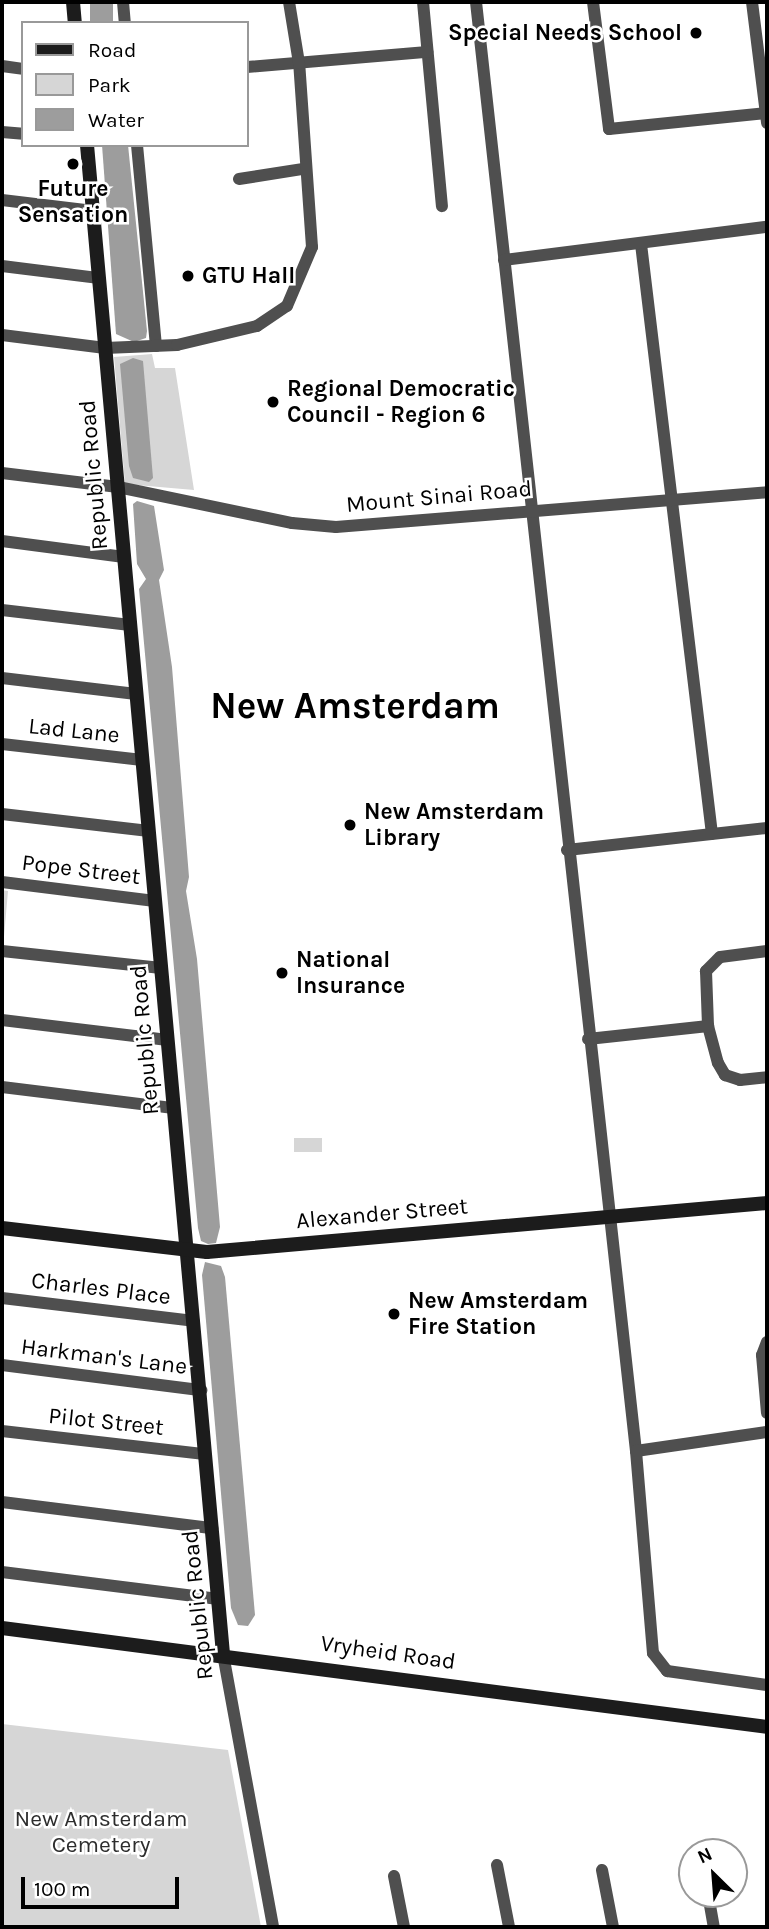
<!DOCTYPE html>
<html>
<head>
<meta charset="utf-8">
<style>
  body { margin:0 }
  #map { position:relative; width:769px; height:1929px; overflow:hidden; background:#fff; font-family:Karla,sans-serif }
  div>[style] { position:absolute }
  .green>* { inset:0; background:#d6d6d6; transform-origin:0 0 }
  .water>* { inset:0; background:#9d9d9d; transform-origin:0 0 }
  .street>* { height:12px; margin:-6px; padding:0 6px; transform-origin:6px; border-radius:6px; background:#4f4f4f }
  .secondary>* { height:14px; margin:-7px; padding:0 7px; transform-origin:7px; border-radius:7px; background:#1c1c1c }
  .dots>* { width:19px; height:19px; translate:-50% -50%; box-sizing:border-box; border:4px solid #fff; border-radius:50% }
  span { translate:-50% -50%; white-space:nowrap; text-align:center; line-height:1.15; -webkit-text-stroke:5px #fff; paint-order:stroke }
  .poi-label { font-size:23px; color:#000; font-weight:700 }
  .right { translate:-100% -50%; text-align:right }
  .left { translate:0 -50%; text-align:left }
  .street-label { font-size:23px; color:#000 }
  .park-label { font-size:23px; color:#2d2d2d }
  .town-label { font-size:37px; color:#000; font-weight:700 }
  .frame { position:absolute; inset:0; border:4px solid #000; pointer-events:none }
  .legend { position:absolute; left:21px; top:21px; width:228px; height:126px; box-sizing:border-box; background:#fff; border:2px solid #999; margin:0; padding:9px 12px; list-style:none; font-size:21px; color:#000 }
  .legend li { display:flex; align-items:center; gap:14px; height:35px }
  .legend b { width:35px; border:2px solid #999 }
  .north { position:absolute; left:678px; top:1838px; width:70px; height:70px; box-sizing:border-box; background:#fff; border:2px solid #999; border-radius:50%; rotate:335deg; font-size:19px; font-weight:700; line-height:28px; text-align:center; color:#000 }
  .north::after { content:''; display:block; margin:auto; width:24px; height:32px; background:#000; clip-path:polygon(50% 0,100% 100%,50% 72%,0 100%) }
  .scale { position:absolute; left:21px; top:1877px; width:158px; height:32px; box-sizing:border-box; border:4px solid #000; border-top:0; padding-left:9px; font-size:21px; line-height:24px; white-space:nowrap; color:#000; -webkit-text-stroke:5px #fff; paint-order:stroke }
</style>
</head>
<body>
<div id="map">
  <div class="green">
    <i style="clip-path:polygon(152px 354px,155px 368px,175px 368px,194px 490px,125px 484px,114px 357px)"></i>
    <i style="clip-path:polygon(2px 890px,8px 891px,3px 948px,2px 947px)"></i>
    <i style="left:322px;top:1138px;width:14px;height:28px;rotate:90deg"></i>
    <i style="clip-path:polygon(2px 1724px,228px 1750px,261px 1927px,2px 1927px)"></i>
  </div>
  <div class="water">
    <i style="left:90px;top:2px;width:23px;height:21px"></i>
    <i style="clip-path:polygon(102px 145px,128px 145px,147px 331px,146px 338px,134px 342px,116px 334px)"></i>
    <i style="clip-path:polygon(133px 358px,143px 361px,153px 478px,149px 482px,133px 478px,129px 466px,120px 364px)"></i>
    <i style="clip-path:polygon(137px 501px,154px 506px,164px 570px,159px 580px,172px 667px,189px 877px,186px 891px,197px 959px,220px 1227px,216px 1243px,208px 1244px,201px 1241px,198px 1228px,139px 589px,146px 579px,137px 564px,133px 504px)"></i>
    <i style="clip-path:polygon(205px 1262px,221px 1266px,225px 1277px,255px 1615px,248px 1626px,238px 1625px,231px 1608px,202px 1275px)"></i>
  </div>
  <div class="street">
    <i style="left:123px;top:2px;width:21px;rotate:85deg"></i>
    <i style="left:423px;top:2px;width:205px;rotate:84.7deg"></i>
    <i style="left:476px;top:2px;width:1458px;rotate:83.7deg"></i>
    <i style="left:636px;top:1451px;width:203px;rotate:85.2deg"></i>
    <i style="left:653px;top:1653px;width:23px;rotate:52deg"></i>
    <i style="left:667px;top:1671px;width:101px;rotate:8deg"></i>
    <i style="left:593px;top:2px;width:128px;rotate:82.8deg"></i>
    <i style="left:609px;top:129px;width:158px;rotate:-5.8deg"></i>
    <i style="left:752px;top:2px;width:122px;rotate:82.9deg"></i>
    <i style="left:2px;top:66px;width:21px;rotate:8deg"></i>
    <i style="left:247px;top:67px;width:181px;rotate:-4.8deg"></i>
    <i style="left:2px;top:132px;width:21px;rotate:5deg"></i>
    <i style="left:137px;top:145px;width:202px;rotate:84.6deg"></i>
    <i style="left:239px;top:179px;width:65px;rotate:-8.9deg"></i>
    <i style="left:2px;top:200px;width:92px;rotate:6.9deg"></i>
    <i style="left:641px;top:244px;width:594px;rotate:83.14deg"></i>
    <i style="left:504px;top:260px;width:265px;rotate:-7.2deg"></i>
    <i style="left:2px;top:266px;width:98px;rotate:7.1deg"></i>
    <i style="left:2px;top:335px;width:104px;rotate:7.2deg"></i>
    <i style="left:105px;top:348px;width:72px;rotate:-2.4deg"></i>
    <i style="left:177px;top:345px;width:82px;rotate:-13.4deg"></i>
    <i style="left:257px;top:326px;width:36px;rotate:-34deg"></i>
    <i style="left:287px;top:306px;width:64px;rotate:-67deg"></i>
    <i style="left:312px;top:247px;width:184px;rotate:-94deg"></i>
    <i style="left:299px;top:63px;width:62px;rotate:-99.3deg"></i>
    <i style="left:2px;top:473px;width:117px;rotate:6.9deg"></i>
    <i style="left:118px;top:487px;width:178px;rotate:11.7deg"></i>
    <i style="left:292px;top:523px;width:44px;rotate:5.2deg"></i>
    <i style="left:336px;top:527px;width:432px;rotate:-4.6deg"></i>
    <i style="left:2px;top:541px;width:123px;rotate:7.5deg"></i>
    <i style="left:2px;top:610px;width:129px;rotate:6.7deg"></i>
    <i style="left:2px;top:678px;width:135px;rotate:6.8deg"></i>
    <i style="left:2px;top:744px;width:141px;rotate:6.5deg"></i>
    <i style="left:2px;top:814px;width:148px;rotate:6.6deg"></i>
    <i style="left:567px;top:850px;width:201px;rotate:-6.3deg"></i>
    <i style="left:2px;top:882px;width:154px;rotate:7.1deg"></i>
    <i style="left:2px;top:951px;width:160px;rotate:6.1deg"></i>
    <i style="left:767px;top:951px;width:47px;rotate:172.7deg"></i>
    <i style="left:720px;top:957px;width:20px;rotate:135deg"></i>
    <i style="left:706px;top:971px;width:55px;rotate:87.9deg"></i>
    <i style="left:708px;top:1026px;width:38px;rotate:75deg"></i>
    <i style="left:718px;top:1063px;width:14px;rotate:60deg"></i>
    <i style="left:725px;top:1075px;width:16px;rotate:18deg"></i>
    <i style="left:740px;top:1080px;width:27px;rotate:-6deg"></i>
    <i style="left:2px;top:1020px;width:167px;rotate:6.9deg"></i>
    <i style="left:588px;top:1039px;width:121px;rotate:-6.2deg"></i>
    <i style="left:2px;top:1087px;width:173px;rotate:7deg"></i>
    <i style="left:2px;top:1298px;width:193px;rotate:6.8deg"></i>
    <i style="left:767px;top:1342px;width:14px;rotate:111deg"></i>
    <i style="left:762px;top:1355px;width:58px;rotate:85.1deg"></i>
    <i style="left:2px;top:1365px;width:201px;rotate:7.2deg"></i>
    <i style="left:2px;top:1431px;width:204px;rotate:6.5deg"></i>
    <i style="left:636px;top:1451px;width:132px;rotate:-8.3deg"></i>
    <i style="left:2px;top:1502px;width:212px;rotate:7.1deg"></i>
    <i style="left:2px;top:1572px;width:218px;rotate:7.1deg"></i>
    <i style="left:223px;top:1654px;width:278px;rotate:79.6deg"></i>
    <i style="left:497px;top:1865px;width:63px;rotate:79deg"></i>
    <i style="left:602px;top:1870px;width:58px;rotate:79.1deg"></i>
    <i style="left:394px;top:1876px;width:52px;rotate:78.9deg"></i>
    <i style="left:708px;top:1894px;width:34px;rotate:80deg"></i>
  </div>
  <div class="secondary">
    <i style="left:73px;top:2px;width:21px;rotate:85deg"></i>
    <i style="left:87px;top:145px;width:1515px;rotate:84.85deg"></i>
    <i style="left:2px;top:1228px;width:206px;rotate:6.7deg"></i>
    <i style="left:207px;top:1252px;width:562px;rotate:-5deg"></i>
    <i style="left:2px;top:1628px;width:771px;rotate:7.37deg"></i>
  </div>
  <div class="dots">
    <i style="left:696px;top:33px;background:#000"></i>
    <i style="left:73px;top:164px;background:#000"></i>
    <i style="left:188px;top:276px;background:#000"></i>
    <i style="left:273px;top:402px;background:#000"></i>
    <i style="left:350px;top:825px;background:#000"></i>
    <i style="left:282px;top:973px;background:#000"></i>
    <i style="left:394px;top:1314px;background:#000"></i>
  </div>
  <div class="poi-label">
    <span class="right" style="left:682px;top:33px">Special Needs School</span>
    <span style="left:73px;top:202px">Future<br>Sensation</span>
    <span class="left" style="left:202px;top:276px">GTU Hall</span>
    <span class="left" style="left:287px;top:402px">Regional Democratic<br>Council - Region 6</span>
    <span class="left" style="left:364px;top:825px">New Amsterdam<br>Library</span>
    <span class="left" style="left:296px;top:973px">National<br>Insurance</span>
    <span class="left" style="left:408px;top:1314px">New Amsterdam<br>Fire Station</span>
  </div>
  <div class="street-label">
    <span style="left:94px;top:475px;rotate:-95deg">Republic Road</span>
    <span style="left:439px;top:497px;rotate:-5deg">Mount Sinai Road</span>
    <span style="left:74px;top:731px;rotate:6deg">Lad Lane</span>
    <span style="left:81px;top:870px;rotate:7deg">Pope Street</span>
    <span style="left:145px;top:1040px;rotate:-95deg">Republic Road</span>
    <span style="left:382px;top:1214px;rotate:-5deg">Alexander Street</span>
    <span style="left:101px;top:1289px;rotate:7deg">Charles Place</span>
    <span style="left:104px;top:1357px;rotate:7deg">Harkman's Lane</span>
    <span style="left:106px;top:1422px;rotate:6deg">Pilot Street</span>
    <span style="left:198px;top:1605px;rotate:-96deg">Republic Road</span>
    <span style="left:388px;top:1653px;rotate:8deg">Vryheid Road</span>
  </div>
  <div class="park-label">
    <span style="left:101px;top:1832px">New Amsterdam<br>Cemetery</span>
  </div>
  <div class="town-label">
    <span style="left:355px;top:706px">New Amsterdam</span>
  </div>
  <div class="frame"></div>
  <ul class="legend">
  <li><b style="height:9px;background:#1c1c1c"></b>Road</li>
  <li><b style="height:19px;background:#d6d6d6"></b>Park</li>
  <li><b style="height:19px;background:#9d9d9d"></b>Water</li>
  </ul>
  <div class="north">N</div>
  <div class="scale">100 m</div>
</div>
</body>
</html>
